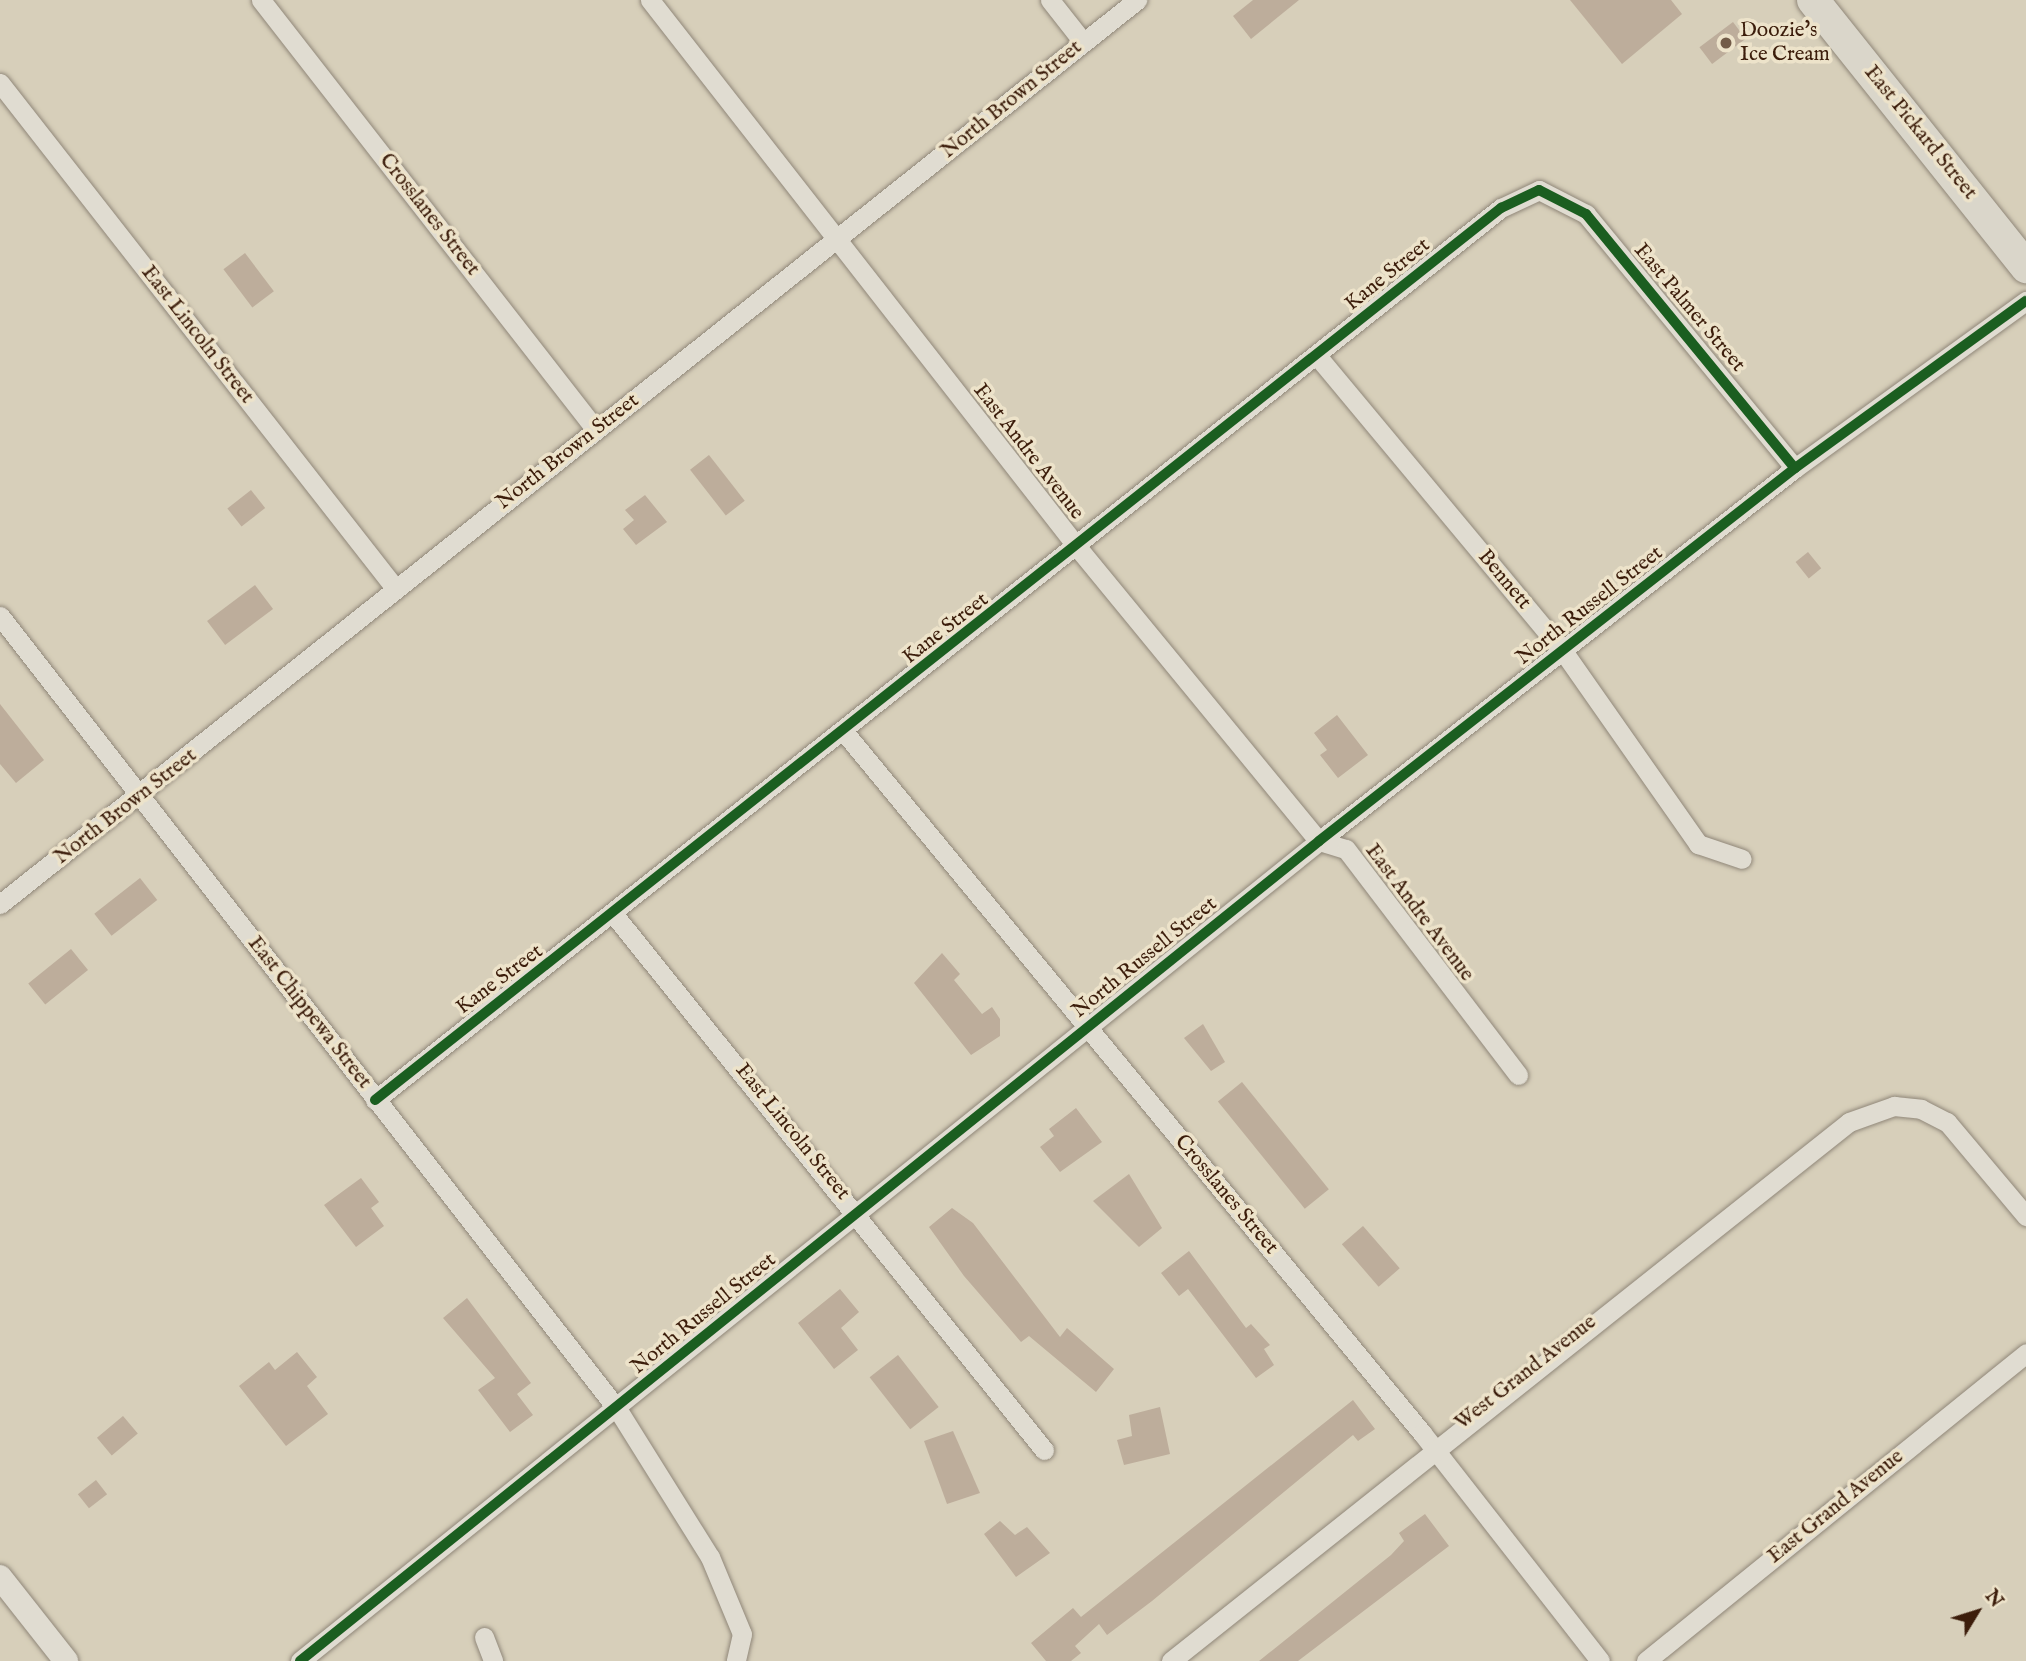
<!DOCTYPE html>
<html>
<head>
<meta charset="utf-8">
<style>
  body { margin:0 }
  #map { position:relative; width:2026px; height:1661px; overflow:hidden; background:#d7cfba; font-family:"IM FELL English",serif }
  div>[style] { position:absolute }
  .building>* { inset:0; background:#bdad9b; transform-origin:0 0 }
  .roads { filter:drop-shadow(0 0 2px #908779) drop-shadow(0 0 2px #908779) }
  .minor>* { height:19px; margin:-9.5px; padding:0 9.5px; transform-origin:9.5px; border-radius:9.5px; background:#e0dcd1 }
  .tertiary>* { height:24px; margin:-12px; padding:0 12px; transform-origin:12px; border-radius:12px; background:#e0dcd1 }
  .primary>* { height:32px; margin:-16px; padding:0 16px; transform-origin:16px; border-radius:16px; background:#dad6ca }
  .cycleway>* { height:10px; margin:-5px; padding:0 5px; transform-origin:5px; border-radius:5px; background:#1b5e20 }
  .dots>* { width:19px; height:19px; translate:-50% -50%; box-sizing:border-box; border:4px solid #ede3ca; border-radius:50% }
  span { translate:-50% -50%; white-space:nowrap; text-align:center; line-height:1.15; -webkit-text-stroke:7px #ede3ca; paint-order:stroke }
  .poi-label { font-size:21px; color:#3c1d0b }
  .left { translate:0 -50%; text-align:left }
  .street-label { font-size:21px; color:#3c1d0b }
  .north { position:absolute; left:1942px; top:1577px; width:70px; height:70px; -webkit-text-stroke:5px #ede3ca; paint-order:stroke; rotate:52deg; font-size:19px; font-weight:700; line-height:28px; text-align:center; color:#3c1d0b }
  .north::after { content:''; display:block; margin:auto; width:24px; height:32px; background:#3c1d0b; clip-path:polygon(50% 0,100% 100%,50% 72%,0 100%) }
</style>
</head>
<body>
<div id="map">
  <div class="building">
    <i style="clip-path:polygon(1253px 0,1299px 0,1251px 39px,1233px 16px)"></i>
    <i style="clip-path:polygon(1570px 0,1671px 0,1682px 14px,1622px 64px)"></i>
    <i style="left:1733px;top:22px;width:21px;height:42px;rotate:53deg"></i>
    <i style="left:245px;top:253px;width:48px;height:27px;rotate:53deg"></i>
    <i style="left:709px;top:455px;width:58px;height:24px;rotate:52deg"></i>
    <i style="left:251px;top:490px;width:23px;height:30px;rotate:52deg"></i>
    <i style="clip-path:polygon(645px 495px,667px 522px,636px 545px,623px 529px,634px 520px,625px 510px)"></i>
    <i style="left:1808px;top:552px;width:21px;height:16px;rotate:51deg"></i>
    <i style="left:255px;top:585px;width:30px;height:60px;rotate:53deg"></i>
    <i style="clip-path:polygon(0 704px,44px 760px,16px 783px,0 764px)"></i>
    <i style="clip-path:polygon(1337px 715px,1368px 755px,1338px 778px,1320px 755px,1327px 750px,1314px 733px)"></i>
    <i style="left:140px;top:878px;width:28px;height:58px;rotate:52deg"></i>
    <i style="left:71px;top:949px;width:27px;height:55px;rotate:51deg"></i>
    <i style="clip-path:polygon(942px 953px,960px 974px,954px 980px,982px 1014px,992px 1007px,1000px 1019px,1000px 1036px,971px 1055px,914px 983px)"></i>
    <i style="clip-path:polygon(1203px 1024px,1225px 1062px,1211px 1071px,1184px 1038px)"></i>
    <i style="left:1242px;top:1082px;width:138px;height:31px;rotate:51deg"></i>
    <i style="clip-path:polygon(1076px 1108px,1102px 1142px,1060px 1172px,1040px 1147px,1054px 1136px,1049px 1129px)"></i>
    <i style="clip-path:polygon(1129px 1174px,1162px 1228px,1139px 1247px,1093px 1201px)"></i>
    <i style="clip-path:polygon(361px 1178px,379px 1202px,371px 1208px,384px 1226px,356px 1247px,324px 1205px)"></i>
    <i style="clip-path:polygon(952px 1208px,973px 1223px,1060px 1337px,1067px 1328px,1114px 1369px,1096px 1392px,1029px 1336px,1021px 1342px,964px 1276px,929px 1227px)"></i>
    <i style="left:1363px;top:1226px;width:56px;height:28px;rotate:49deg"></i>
    <i style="clip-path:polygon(1189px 1251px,1246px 1328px,1251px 1324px,1270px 1345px,1264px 1349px,1274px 1365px,1256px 1378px,1188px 1289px,1179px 1296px,1161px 1273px)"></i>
    <i style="clip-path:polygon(840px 1289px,859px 1312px,841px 1328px,858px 1350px,834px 1369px,798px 1323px)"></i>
    <i style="clip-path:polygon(467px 1298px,531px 1383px,517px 1394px,533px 1415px,510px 1432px,478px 1390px,495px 1378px,443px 1318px)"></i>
    <i style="clip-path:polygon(297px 1352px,317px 1377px,307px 1386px,328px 1414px,286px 1446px,239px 1386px,269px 1362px,275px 1370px)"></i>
    <i style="left:898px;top:1355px;width:66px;height:36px;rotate:52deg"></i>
    <i style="clip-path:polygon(1353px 1400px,1375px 1429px,1358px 1441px,1353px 1435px,1152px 1601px,1107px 1635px,1099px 1624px,1075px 1646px,1081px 1653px,1071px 1661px,1046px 1661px,1031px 1643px,1073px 1608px,1081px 1617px)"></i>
    <i style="clip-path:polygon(1160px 1407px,1170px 1454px,1124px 1465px,1117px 1440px,1132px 1436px,1129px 1415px)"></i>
    <i style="left:123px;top:1416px;width:23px;height:34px;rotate:50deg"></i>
    <i style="clip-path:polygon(953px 1431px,980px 1493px,947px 1504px,924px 1441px)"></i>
    <i style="left:96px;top:1480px;width:18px;height:23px;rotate:52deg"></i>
    <i style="clip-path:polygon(1425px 1514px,1449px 1546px,1298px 1661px,1259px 1661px,1391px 1555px,1404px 1541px,1399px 1533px)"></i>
    <i style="clip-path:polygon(1000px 1521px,1015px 1535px,1027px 1527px,1050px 1553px,1016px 1577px,984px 1534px)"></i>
  </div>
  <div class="roads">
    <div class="minor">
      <i style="left:261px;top:0;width:545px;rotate:52.08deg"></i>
      <i style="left:650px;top:0;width:695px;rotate:52.01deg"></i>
      <i style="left:1078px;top:548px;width:379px;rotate:50.6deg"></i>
      <i style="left:1319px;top:841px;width:28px;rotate:17deg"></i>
      <i style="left:1346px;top:849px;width:284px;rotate:52.7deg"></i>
      <i style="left:1050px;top:0;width:53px;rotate:51.8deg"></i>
      <i style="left:0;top:83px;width:641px;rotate:51.97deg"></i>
      <i style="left:1318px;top:357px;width:383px;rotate:50.2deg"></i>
      <i style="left:1563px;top:651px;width:236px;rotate:55deg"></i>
      <i style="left:1698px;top:844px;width:46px;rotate:18.8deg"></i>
      <i style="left:0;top:616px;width:1006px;rotate:52.11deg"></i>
      <i style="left:618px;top:1410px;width:173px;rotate:58deg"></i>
      <i style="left:710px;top:1557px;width:83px;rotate:67.4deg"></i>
      <i style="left:742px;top:1634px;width:28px;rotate:103deg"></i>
      <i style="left:845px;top:733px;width:907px;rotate:50.5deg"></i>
      <i style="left:1422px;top:1433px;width:289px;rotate:52deg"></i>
      <i style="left:0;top:904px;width:1453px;rotate:-38.49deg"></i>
      <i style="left:615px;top:916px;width:685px;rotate:51.22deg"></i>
      <i style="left:375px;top:1100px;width:1437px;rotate:-38.39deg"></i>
      <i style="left:1501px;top:208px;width:42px;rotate:-25.3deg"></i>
      <i style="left:1539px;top:190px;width:53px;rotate:27.1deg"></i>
      <i style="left:1586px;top:214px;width:329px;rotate:50.6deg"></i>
      <i style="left:484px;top:1637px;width:26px;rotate:69deg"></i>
      <i style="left:300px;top:1661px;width:1308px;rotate:-38.82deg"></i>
      <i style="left:1319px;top:841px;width:605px;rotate:-38.08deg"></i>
      <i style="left:1795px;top:468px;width:285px;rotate:-35.9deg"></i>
      <i style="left:1171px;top:1661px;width:866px;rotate:-38.48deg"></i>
      <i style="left:1849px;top:1122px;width:48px;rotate:-19.6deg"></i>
      <i style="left:1894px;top:1106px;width:27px;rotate:6deg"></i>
      <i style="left:1921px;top:1109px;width:29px;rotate:27deg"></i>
      <i style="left:1947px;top:1122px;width:123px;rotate:50deg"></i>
      <i style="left:1646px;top:1661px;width:489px;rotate:-39deg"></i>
    </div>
    <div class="tertiary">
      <i style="left:0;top:1577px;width:107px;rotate:51.8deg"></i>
    </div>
    <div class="primary">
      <i style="left:1813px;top:0;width:342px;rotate:51.4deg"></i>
    </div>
  </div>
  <div class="cycleway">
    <i style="left:375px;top:1100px;width:1437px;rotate:-38.39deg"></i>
    <i style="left:1501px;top:208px;width:42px;rotate:-25.3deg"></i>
    <i style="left:1539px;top:190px;width:53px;rotate:27.1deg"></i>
    <i style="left:1586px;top:214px;width:329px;rotate:50.6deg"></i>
    <i style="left:300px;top:1661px;width:1308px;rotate:-38.82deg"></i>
    <i style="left:1319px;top:841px;width:605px;rotate:-38.08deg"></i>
    <i style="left:1795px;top:468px;width:285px;rotate:-35.9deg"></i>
  </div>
  <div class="dots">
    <i style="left:1726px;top:43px;background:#725b48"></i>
  </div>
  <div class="poi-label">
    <span class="left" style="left:1740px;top:43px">Doozie's<br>Ice Cream</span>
  </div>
  <div class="street-label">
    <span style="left:1012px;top:100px;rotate:-39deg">North Brown Street</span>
    <span style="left:1920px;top:133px;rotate:51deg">East Pickard Street</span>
    <span style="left:429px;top:215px;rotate:52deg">Crosslanes Street</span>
    <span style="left:1388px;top:275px;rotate:-39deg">Kane Street</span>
    <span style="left:1689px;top:308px;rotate:50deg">East Palmer Street</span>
    <span style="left:197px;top:335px;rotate:52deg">East Lincoln Street</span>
    <span style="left:568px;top:452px;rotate:-38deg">North Brown Street</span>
    <span style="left:1028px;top:452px;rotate:52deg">East Andre Avenue</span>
    <span style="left:1504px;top:580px;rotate:50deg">Bennett</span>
    <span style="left:1590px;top:606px;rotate:-38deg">North Russell Street</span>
    <span style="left:946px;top:629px;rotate:-38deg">Kane Street</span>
    <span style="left:126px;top:807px;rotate:-38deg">North Brown Street</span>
    <span style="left:1419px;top:913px;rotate:53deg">East Andre Avenue</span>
    <span style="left:1145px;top:958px;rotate:-39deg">North Russell Street</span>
    <span style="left:500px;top:980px;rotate:-37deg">Kane Street</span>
    <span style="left:309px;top:1013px;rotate:52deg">East Chippewa Street</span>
    <span style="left:792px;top:1132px;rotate:51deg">East Lincoln Street</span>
    <span style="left:1226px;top:1195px;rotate:50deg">Crosslanes Street</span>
    <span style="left:704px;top:1314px;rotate:-39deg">North Russell Street</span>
    <span style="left:1526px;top:1373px;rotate:-38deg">West Grand Avenue</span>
    <span style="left:1836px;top:1507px;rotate:-39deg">East Grand Avenue</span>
  </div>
  <div class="north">N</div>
</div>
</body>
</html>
